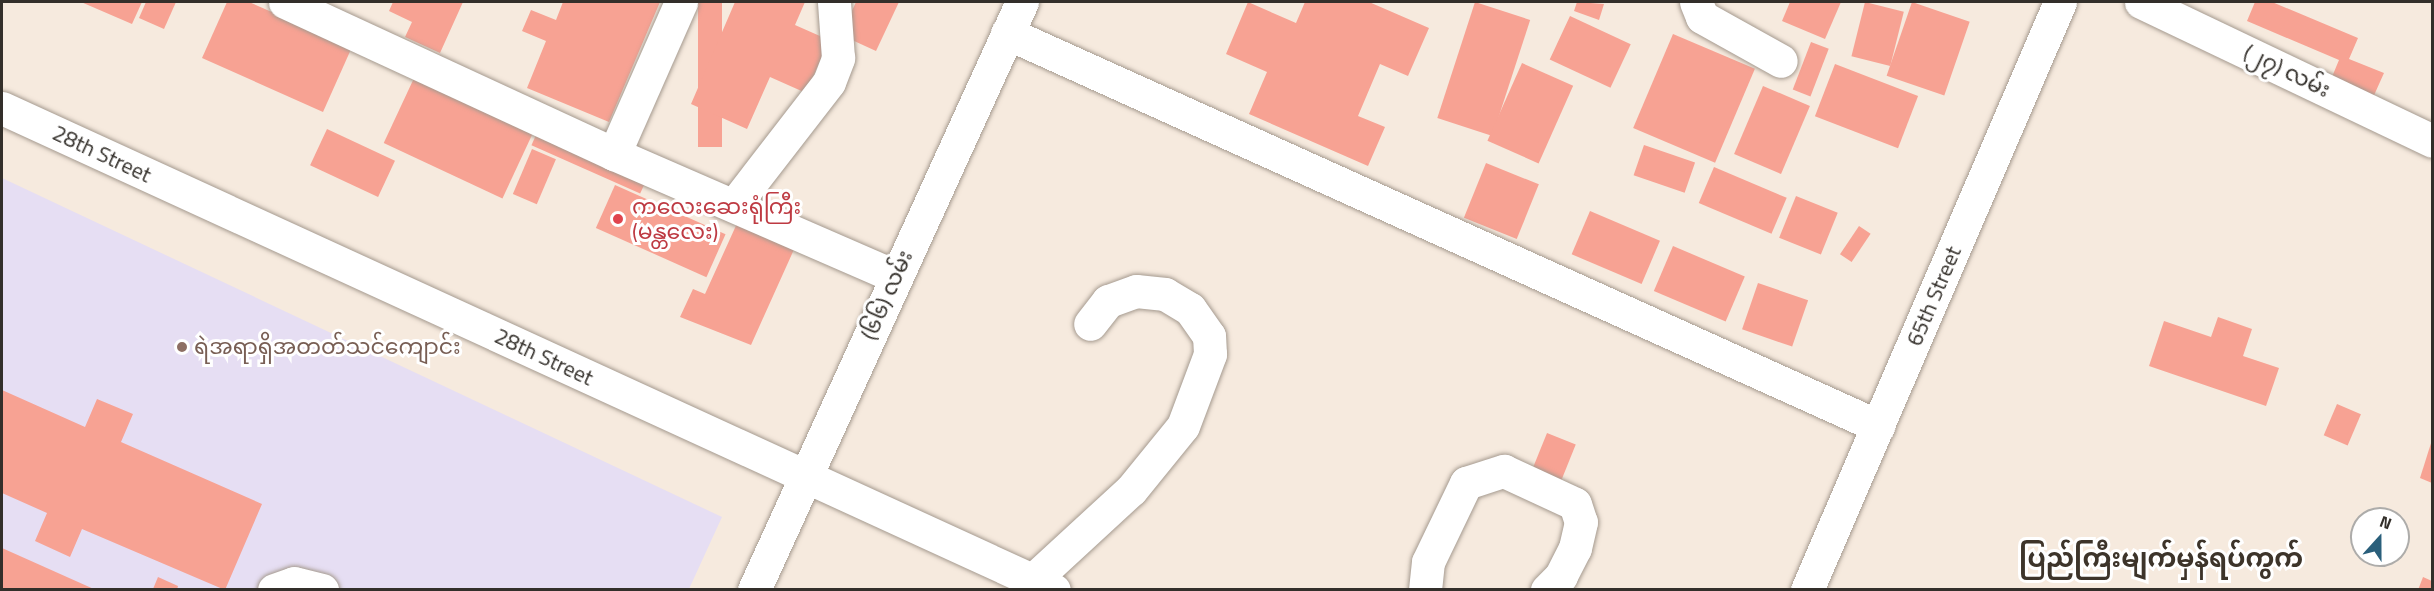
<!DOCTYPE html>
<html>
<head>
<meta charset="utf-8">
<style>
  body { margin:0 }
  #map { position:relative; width:2434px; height:591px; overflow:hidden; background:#f6eade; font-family:"Titillium Web","Noto Sans Myanmar",sans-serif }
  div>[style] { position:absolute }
  .education>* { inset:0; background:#e6def3 }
  .building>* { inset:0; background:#f7a293; transform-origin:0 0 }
  .roads { filter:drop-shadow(0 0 2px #a59a8f) drop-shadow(0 0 2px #a59a8f) }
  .minor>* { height:33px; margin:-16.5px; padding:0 16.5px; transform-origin:16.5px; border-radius:16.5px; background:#fff }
  .dots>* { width:16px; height:16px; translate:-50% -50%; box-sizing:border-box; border:3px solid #fff; border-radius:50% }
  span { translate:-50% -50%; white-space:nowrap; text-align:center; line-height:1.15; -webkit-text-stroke:6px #fff; paint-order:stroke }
  .street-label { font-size:22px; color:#332f2a }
  .health-label { font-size:22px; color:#be3a42 }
  .left { translate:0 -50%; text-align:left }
  .education-label { font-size:22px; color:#785e54 }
  .quarter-label { font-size:26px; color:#3d342a; font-weight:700 }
  .frame { position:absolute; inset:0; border:3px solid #332f2a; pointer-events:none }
  .north { position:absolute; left:2350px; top:507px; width:60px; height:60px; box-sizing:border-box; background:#fff; border:2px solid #adacaa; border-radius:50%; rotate:21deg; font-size:16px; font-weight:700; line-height:24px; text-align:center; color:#332f2a }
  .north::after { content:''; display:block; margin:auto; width:21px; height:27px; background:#2a5f7b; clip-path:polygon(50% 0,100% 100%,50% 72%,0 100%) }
</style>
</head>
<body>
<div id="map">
  <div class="education">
    <i style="clip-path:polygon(2px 178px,722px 517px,689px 589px,2px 590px)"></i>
  </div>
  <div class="building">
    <i style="clip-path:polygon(81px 2px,142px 2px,132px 24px)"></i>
    <i style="clip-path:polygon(146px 2px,176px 2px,164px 29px,139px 18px)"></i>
    <i style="clip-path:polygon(227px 2px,249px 2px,352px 47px,323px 112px,202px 58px)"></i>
    <i style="clip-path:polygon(393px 2px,463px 2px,440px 53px,405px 37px,412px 22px,389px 11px)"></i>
    <i style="clip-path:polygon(563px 2px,660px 2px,609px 122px,527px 88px,546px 41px,522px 31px,531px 10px,556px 20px)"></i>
    <i style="left:698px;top:2px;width:24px;height:145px"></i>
    <i style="clip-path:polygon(735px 2px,805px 2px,795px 25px,829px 40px,806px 93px,770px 77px,747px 129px,691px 104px)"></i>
    <i style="clip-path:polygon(856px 2px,899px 2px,876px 51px,841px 35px)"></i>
    <i style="clip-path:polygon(1248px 2px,1296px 23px,1305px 2px,1369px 2px,1429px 28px,1408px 76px,1380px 64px,1358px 116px,1385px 127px,1368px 166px,1249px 114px,1267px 72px,1226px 54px)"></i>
    <i style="left:1475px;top:2px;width:58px;height:122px;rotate:18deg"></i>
    <i style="clip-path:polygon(1577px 2px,1604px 4px,1599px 20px,1574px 11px)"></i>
    <i style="clip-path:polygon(1790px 2px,1841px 2px,1825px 39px,1782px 21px)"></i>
    <i style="left:1865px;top:2px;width:40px;height:56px;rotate:14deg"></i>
    <i style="left:1912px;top:2px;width:61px;height:78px;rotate:19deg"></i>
    <i style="clip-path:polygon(2255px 2px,2272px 2px,2358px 38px,2349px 59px,2384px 73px,2371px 102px,2329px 84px,2339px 60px,2247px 21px)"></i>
    <i style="left:1570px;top:16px;width:67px;height:48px;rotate:25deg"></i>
    <i style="left:1673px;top:34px;width:89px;height:102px;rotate:23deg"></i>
    <i style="left:1811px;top:42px;width:19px;height:51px;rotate:21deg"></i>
    <i style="left:1522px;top:63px;width:56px;height:85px;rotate:24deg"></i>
    <i style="left:1835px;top:64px;width:89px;height:56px;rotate:21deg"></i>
    <i style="left:415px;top:76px;width:131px;height:74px;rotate:25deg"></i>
    <i style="left:1763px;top:86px;width:51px;height:74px;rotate:23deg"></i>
    <i style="left:540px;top:126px;width:119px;height:21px;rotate:24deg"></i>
    <i style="left:327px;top:129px;width:75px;height:40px;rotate:25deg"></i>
    <i style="left:1644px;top:145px;width:54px;height:32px;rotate:19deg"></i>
    <i style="left:532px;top:149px;width:26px;height:49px;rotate:23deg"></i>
    <i style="left:1486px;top:163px;width:57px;height:59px;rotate:22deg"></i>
    <i style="left:1714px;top:167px;width:79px;height:39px;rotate:23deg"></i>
    <i style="left:615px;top:185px;width:121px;height:47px;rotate:24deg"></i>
    <i style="left:1796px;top:196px;width:45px;height:45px;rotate:22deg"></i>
    <i style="left:1590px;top:211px;width:76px;height:47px;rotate:23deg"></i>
    <i style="clip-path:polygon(739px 219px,796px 245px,751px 345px,680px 317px,693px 289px,705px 294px)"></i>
    <i style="left:1859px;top:226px;width:14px;height:34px;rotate:34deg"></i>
    <i style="left:1673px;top:246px;width:78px;height:49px;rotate:23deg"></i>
    <i style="left:1758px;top:283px;width:53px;height:49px;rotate:19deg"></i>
    <i style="clip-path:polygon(2218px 317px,2252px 329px,2243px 356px,2279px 368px,2266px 406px,2149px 366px,2164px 321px,2211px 337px)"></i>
    <i style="clip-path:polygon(2px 390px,85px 427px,97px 399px,133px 414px,121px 442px,262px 504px,225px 590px,82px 529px,70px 557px,35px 541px,47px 513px,2px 493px)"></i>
    <i style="left:2337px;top:404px;width:26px;height:34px;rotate:23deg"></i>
    <i style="left:1547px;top:433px;width:31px;height:47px;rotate:22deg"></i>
    <i style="clip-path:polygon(2432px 440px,2432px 483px,2420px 478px)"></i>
    <i style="clip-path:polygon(2px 548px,96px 590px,2px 590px)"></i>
    <i style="clip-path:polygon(158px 577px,178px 586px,177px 590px,153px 589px)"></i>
    <i style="clip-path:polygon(2423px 577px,2432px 581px,2432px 590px,2418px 590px)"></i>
  </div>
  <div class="roads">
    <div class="minor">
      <i style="left:285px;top:2px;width:362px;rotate:24.8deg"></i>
      <i style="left:614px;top:154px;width:306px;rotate:23.5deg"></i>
      <i style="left:1696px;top:2px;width:16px;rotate:68deg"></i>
      <i style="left:1702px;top:17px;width:90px;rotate:29.1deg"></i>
      <i style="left:2141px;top:2px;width:322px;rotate:25.5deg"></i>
      <i style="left:1007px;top:33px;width:956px;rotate:24.29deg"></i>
      <i style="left:2px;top:108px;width:1157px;rotate:24.62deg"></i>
      <i style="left:614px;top:154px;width:166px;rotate:-66.2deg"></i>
      <i style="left:734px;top:205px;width:155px;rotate:-52.3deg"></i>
      <i style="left:829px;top:82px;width:26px;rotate:-69deg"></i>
      <i style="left:838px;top:58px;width:56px;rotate:-94.1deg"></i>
      <i style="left:1033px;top:580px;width:133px;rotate:-42.6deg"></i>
      <i style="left:1131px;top:490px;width:82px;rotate:-50.9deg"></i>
      <i style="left:1183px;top:426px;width:77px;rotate:-69.4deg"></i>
      <i style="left:1210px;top:354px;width:18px;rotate:-93deg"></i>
      <i style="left:1209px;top:336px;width:33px;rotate:-125deg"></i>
      <i style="left:1190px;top:309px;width:29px;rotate:-149deg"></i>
      <i style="left:1165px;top:294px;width:29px;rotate:-174deg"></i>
      <i style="left:1136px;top:291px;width:30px;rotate:160deg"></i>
      <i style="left:1108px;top:301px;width:29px;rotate:128deg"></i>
      <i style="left:274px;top:590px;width:21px;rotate:-19deg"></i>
      <i style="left:294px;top:583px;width:29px;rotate:14deg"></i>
      <i style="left:754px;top:590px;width:646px;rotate:-65.5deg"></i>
      <i style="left:1425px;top:590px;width:28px;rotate:-84deg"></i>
      <i style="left:1428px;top:562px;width:88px;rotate:-64.3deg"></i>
      <i style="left:1466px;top:483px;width:40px;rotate:-18deg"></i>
      <i style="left:1504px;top:471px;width:78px;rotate:24.9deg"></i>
      <i style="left:1575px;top:504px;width:19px;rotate:72deg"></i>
      <i style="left:1581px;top:522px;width:27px;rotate:103deg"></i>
      <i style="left:1575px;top:548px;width:31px;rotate:117deg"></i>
      <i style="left:1561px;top:576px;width:20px;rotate:135deg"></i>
      <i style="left:1807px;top:590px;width:640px;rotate:-66.72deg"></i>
    </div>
  </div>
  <div class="dots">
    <i style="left:618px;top:219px;background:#e0444e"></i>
    <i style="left:182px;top:347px;background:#8d6e63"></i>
  </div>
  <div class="street-label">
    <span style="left:2287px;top:71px;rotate:26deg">(၂၇) လမ်း</span>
    <span style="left:102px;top:154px;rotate:25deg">28th Street</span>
    <span style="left:887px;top:295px;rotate:-66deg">(၆၆) လမ်း</span>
    <span style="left:1934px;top:296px;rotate:-67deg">65th Street</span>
    <span style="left:544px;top:357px;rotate:25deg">28th Street</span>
  </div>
  <div class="health-label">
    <span class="left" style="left:632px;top:219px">ကလေးဆေးရုံကြီး<br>(မန္တလေး)</span>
  </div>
  <div class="education-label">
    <span class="left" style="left:194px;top:347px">ရဲအရာရှိအတတ်သင်ကျောင်း</span>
  </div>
  <div class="quarter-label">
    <span style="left:2161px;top:558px">ပြည်ကြီးမျက်မှန်ရပ်ကွက်</span>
  </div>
  <div class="frame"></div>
  <div class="north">N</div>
</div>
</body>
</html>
